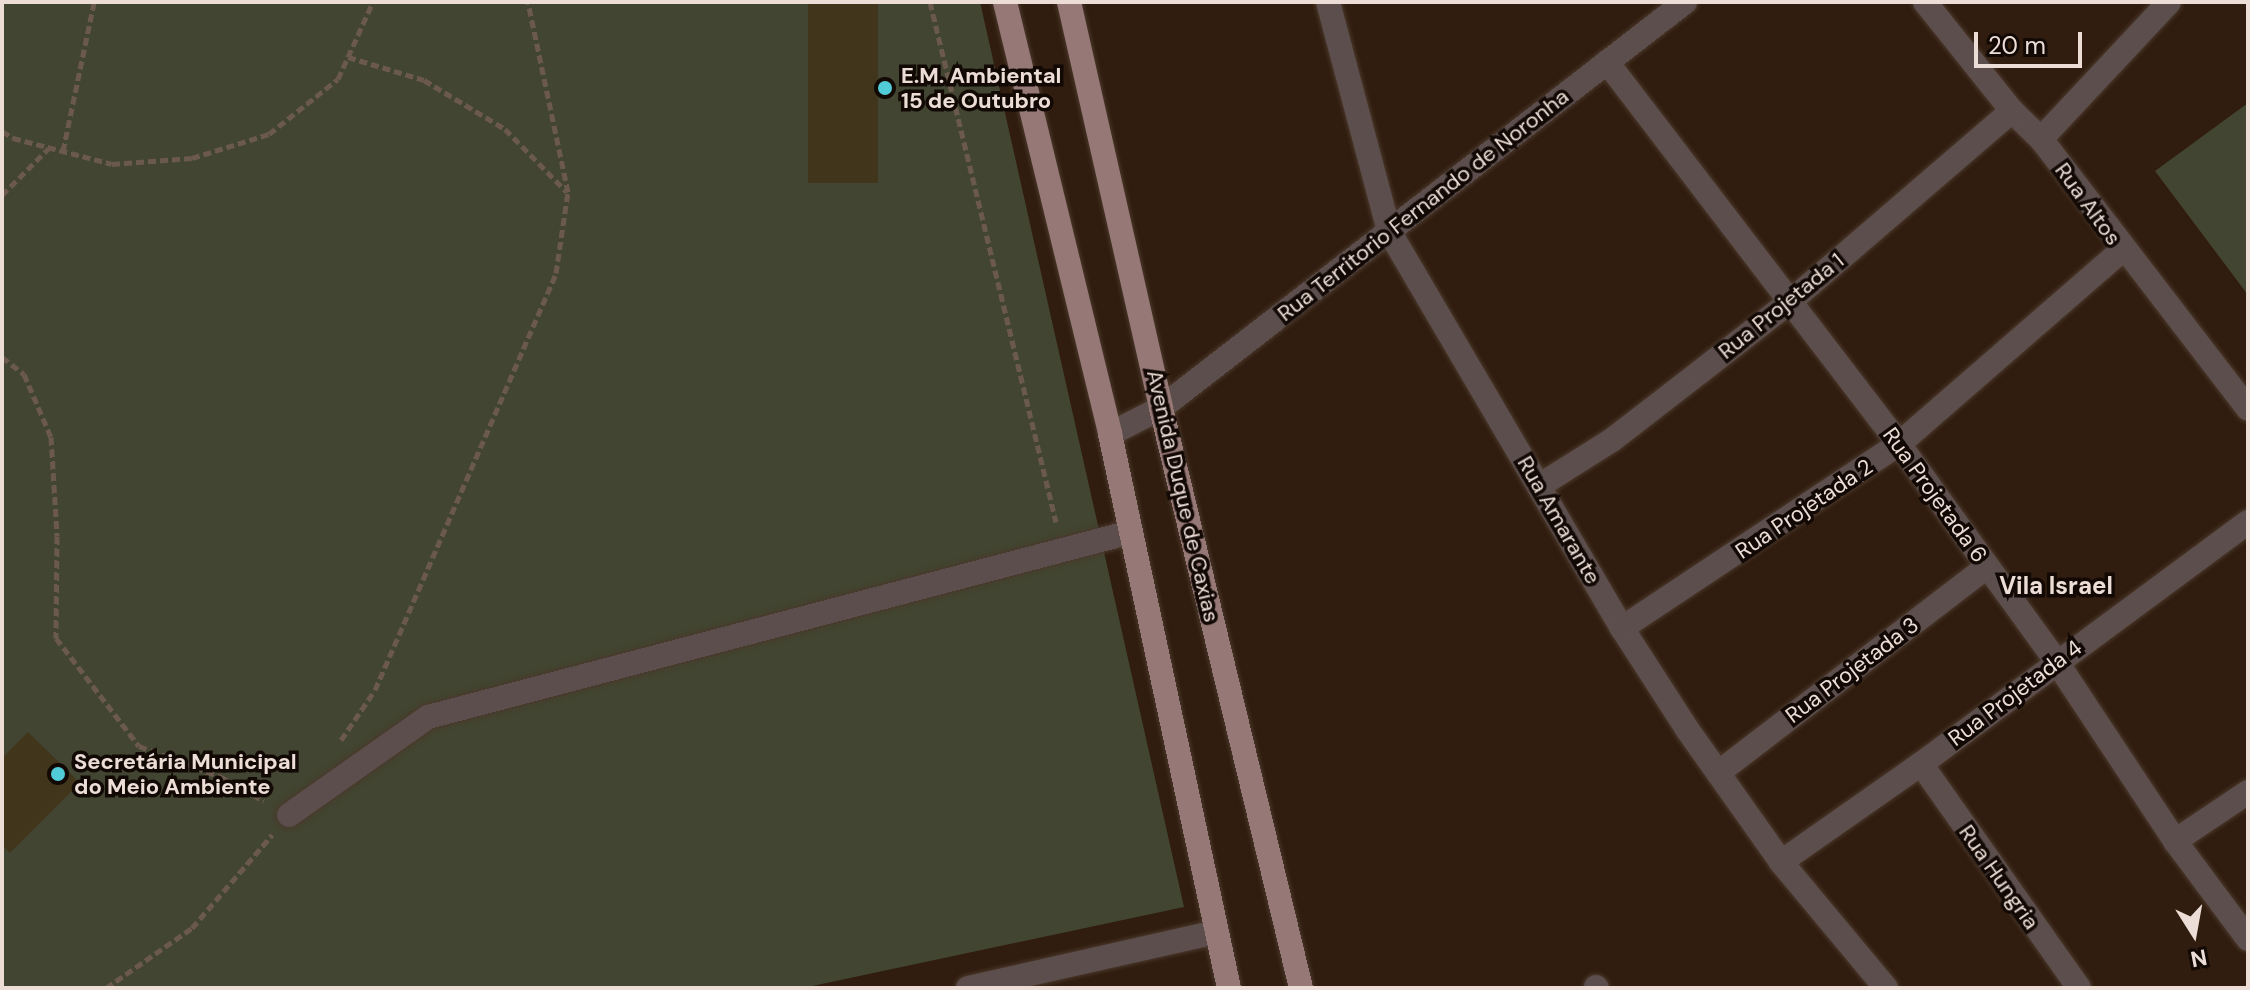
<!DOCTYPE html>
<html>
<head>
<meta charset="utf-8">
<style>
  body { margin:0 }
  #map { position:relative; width:2250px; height:990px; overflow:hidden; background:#301d0f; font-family:"DM Sans",sans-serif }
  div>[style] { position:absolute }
  .green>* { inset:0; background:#424531 }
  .building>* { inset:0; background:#41351b; transform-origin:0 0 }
  .path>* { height:5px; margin-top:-2.5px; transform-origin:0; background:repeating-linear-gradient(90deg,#6b594d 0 8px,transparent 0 12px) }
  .roads { filter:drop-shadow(0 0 2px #4a382b) drop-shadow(0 0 2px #4a382b) }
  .minor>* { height:24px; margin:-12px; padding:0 12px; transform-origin:12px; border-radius:12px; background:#5c4e4c }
  .major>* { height:24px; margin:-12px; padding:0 12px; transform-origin:12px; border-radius:12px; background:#967976 }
  .dots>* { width:22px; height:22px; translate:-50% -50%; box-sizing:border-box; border:4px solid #120905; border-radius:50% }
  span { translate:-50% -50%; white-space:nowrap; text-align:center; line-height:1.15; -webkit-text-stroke:7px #120905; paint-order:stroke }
  .poi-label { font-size:22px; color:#ecded6; font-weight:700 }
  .left { translate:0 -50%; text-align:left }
  .street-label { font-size:22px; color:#ecded6 }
  .neighbourhood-label { font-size:24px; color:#ecded6; font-weight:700 }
  .frame { position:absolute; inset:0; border:4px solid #ecded6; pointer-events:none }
  .north { position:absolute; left:2154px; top:894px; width:80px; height:80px; -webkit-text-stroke:6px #120905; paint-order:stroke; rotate:169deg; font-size:22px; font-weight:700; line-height:32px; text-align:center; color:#ecded6 }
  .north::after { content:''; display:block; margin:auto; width:28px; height:36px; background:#ecded6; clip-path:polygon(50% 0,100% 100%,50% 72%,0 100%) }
  .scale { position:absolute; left:1974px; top:32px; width:108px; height:36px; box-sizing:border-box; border:4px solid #ecded6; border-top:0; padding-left:10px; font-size:24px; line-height:28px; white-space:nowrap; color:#ecded6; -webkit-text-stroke:6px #120905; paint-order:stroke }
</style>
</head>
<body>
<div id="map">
  <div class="green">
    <i style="clip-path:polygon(2px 2px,980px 2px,1184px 907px,803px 988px,2px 988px)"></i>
    <i style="clip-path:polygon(2248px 103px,2248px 295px,2155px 171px)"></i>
  </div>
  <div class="building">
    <i style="left:808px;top:2px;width:70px;height:181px"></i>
    <i style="clip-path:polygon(28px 732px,80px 783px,10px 853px,2px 845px,2px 758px)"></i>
  </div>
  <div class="path">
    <i style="left:930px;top:2px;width:535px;rotate:76.38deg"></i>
    <i style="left:348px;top:57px;width:79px;rotate:16.8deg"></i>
    <i style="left:424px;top:80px;width:95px;rotate:31.2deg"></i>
    <i style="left:505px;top:129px;width:88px;rotate:45.5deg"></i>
    <i style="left:2px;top:131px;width:13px;rotate:32deg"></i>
    <i style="left:13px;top:138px;width:102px;rotate:14.7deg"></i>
    <i style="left:112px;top:164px;width:80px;rotate:-4.3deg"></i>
    <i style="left:192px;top:158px;width:81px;rotate:-17.3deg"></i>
    <i style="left:269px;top:134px;width:88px;rotate:-38.6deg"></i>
    <i style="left:338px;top:79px;width:85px;rotate:-65.6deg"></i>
    <i style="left:63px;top:151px;width:152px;rotate:-78.2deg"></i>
    <i style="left:2px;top:195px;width:66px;rotate:-45deg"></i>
    <i style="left:2px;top:357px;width:28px;rotate:38deg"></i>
    <i style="left:24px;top:374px;width:69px;rotate:66.8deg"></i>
    <i style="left:51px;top:437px;width:99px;rotate:86.5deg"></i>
    <i style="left:57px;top:536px;width:102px;rotate:90.6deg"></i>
    <i style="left:56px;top:638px;width:136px;rotate:52.5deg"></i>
    <i style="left:139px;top:746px;width:88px;rotate:20.7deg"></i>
    <i style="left:221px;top:777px;width:49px;rotate:29.2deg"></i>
    <i style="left:341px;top:740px;width:60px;rotate:-55.8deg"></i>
    <i style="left:375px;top:690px;width:455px;rotate:-66.5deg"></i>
    <i style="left:556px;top:273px;width:82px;rotate:-81.6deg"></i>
    <i style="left:568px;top:192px;width:194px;rotate:-101.9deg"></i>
    <i style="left:106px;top:988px;width:105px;rotate:-34.9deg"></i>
    <i style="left:192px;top:928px;width:123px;rotate:-49.3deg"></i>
  </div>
  <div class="roads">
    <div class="minor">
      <i style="left:1328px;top:2px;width:237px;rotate:75.1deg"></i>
      <i style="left:1389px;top:231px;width:460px;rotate:59.6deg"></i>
      <i style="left:1622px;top:628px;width:120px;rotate:57.2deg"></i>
      <i style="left:1687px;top:729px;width:163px;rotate:54.7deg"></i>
      <i style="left:1781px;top:862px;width:164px;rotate:50.2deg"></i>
      <i style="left:1925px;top:2px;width:139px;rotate:51.4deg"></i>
      <i style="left:2012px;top:111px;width:40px;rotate:44deg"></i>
      <i style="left:2041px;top:139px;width:340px;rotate:52.5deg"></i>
      <i style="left:1607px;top:62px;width:481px;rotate:52.6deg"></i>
      <i style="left:1899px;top:444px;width:268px;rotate:54.1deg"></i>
      <i style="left:2056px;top:661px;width:216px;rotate:56.5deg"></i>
      <i style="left:2175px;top:841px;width:122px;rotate:53.3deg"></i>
      <i style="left:2041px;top:139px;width:187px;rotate:-46.9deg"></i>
      <i style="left:1110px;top:434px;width:57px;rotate:-27deg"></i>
      <i style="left:1161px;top:408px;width:663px;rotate:-37.77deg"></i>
      <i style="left:1539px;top:486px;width:86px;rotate:-32.2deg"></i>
      <i style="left:1612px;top:440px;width:111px;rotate:-37.7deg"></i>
      <i style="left:1700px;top:372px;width:117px;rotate:-38deg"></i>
      <i style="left:1792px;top:300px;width:290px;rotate:-40.7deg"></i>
      <i style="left:1622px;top:628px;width:333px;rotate:-33.6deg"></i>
      <i style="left:1899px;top:444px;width:296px;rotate:-41deg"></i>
      <i style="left:1921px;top:764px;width:274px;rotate:54.8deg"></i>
      <i style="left:1718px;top:773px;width:338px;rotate:-37.5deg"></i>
      <i style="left:289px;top:815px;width:170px;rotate:-35.2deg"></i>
      <i style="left:428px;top:717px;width:727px;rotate:-14.74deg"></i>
      <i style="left:2175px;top:841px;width:88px;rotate:-33.9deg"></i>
      <i style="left:1781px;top:862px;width:171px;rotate:-35deg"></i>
      <i style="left:1921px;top:764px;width:407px;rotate:-36.5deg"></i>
      <i style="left:1596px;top:987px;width:1px;rotate:45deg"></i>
      <i style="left:968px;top:988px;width:255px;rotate:-12.7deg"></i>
    </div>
    <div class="major">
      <i style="left:1005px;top:2px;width:445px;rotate:76.3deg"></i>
      <i style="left:1110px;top:434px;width:567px;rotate:77.88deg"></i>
      <i style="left:1069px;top:2px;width:416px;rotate:77.2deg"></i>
      <i style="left:1161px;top:408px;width:597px;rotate:76.43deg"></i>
    </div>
  </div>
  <div class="dots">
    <i style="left:885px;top:88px;background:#52cbd8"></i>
    <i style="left:58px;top:774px;background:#52cbd8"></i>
  </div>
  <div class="poi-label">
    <span class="left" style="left:901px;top:88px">E.M. Ambiental<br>15 de Outubro</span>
    <span class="left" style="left:74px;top:774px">Secretária Municipal<br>do Meio Ambiente</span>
  </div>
  <div class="street-label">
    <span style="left:2088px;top:204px;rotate:54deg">Rua Altos</span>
    <span style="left:1423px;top:205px;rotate:-38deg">Rua Territorio Fernando de Noronha</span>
    <span style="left:1781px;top:306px;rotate:-39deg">Rua Projetada 1</span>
    <span style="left:1935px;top:495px;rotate:54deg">Rua Projetada 6</span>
    <span style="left:1183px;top:496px;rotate:77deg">Avenida Duque de Caxias</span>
    <span style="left:1804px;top:509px;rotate:-34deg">Rua Projetada 2</span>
    <span style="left:1559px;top:520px;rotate:60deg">Rua Amarante</span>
    <span style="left:1852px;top:670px;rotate:-37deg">Rua Projetada 3</span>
    <span style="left:2015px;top:693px;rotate:-37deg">Rua Projetada 4</span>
    <span style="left:1999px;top:877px;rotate:55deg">Rua Hungria</span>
  </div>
  <div class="neighbourhood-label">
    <span style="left:2056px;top:586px">Vila Israel</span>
  </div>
  <div class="frame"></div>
  <div class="north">N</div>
  <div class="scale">20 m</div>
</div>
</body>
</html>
